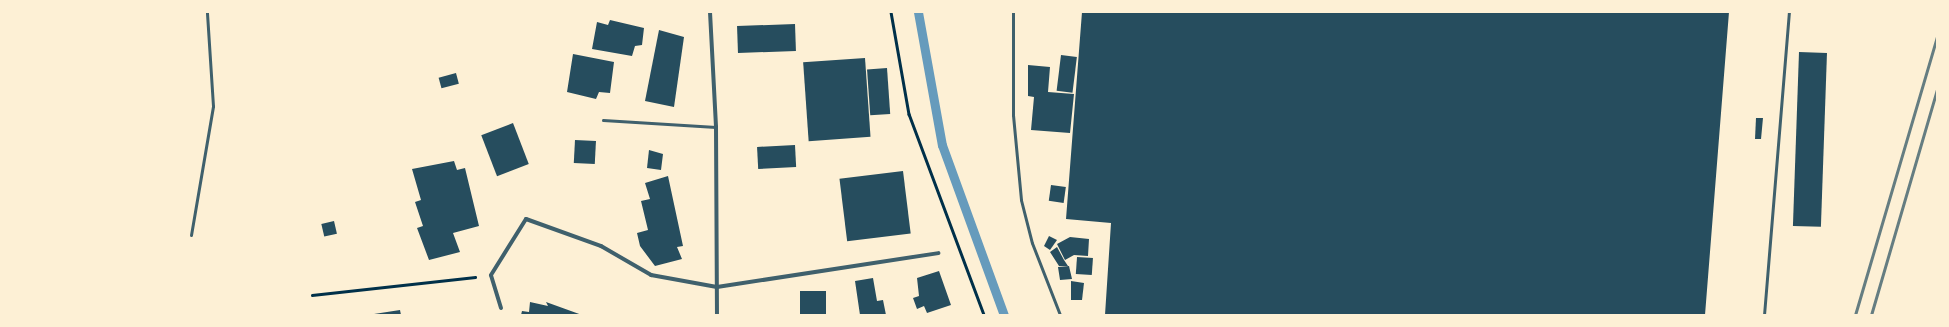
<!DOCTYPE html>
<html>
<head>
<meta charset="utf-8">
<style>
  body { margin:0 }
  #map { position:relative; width:1949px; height:327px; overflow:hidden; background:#fdf0d5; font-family:Raleway,sans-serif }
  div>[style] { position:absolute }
  .stream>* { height:9px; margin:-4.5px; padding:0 4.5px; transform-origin:4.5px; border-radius:4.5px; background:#669bbc }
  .building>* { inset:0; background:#264d5e; transform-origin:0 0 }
  .path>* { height:2.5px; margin:-1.25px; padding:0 1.25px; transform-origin:1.25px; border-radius:1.25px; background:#003049 }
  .service>* { height:3px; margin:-1.5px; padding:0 1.5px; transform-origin:1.5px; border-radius:1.5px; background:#3f606c }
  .minor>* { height:4px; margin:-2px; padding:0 2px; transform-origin:2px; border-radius:2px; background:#3f606c }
  .rail>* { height:3px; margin:-1.5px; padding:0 1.5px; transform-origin:1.5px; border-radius:1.5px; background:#657d81 }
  span { translate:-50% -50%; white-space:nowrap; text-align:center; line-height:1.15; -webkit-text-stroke:3px #fdf0d5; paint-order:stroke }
  .frame { position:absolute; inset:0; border:13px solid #fdf0d5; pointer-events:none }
</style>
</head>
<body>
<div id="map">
  <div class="stream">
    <i style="left:918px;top:12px;width:135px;rotate:79.8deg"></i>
    <i style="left:942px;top:145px;width:181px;rotate:70deg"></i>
  </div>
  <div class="building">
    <i style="clip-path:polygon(1082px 12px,1729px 12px,1705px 315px,1105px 315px,1111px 223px,1066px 219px)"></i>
    <i style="clip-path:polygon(610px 20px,644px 28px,642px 45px,635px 46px,632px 56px,592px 49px,597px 22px,608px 25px)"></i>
    <i style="left:795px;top:24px;width:27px;height:58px;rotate:88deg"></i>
    <i style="clip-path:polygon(659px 30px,684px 37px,674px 107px,645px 101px)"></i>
    <i style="left:1799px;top:52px;width:28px;height:174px;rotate:2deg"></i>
    <i style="clip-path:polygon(573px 54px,614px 62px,610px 93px,599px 92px,596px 99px,567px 92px)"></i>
    <i style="left:1061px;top:55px;width:16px;height:36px;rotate:7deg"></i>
    <i style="left:865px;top:58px;width:79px;height:62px;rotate:86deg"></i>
    <i style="clip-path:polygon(1028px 65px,1050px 67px,1048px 92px,1074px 94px,1070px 133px,1031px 130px,1034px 97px,1028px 96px)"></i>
    <i style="left:887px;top:68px;width:46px;height:20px;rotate:86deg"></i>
    <i style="left:456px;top:73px;width:11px;height:18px;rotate:75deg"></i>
    <i style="clip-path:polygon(1756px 118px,1763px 118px,1761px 139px,1755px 139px)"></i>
    <i style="left:513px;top:123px;width:44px;height:34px;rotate:69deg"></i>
    <i style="left:575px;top:140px;width:21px;height:23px;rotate:3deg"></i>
    <i style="left:795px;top:145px;width:22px;height:38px;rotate:87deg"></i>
    <i style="clip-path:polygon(649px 150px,663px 154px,661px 170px,647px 168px)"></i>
    <i style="clip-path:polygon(454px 161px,457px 170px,465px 168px,479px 226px,453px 233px,460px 252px,429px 260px,417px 228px,423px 226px,415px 202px,421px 200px,412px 169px)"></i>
    <i style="left:903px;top:171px;width:63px;height:64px;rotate:83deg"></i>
    <i style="clip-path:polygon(668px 176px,683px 246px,677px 247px,682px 259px,655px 266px,640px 246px,637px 233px,648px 230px,641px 201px,650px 199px,645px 183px)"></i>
    <i style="left:1051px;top:185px;width:15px;height:16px;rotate:8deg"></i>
    <i style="left:334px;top:221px;width:13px;height:13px;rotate:77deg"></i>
    <i style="clip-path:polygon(1049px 236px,1057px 240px,1050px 250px,1044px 246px)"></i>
    <i style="clip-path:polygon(1070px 237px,1089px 239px,1088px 256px,1074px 255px,1065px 260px,1057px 244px)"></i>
    <i style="clip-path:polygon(1057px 247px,1064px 260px,1068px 266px,1059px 266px,1050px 252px)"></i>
    <i style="left:1077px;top:257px;width:16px;height:17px;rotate:4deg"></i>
    <i style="clip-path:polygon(1069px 266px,1072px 279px,1060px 280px,1058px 267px)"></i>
    <i style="clip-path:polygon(939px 271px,951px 305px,927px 313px,924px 306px,917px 309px,913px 298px,919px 296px,917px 278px)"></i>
    <i style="clip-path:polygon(873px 278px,877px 301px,883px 300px,886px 315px,860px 315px,855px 281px)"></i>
    <i style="clip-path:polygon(1071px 281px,1084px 283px,1082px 300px,1071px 300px)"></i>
    <i style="left:826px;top:291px;width:24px;height:26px;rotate:90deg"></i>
    <i style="clip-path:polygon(530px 302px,548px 306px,546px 302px,582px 315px,521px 315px,522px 311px,529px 312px)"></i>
    <i style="clip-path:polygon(400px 310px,401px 315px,374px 315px,374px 314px)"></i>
  </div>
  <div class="path">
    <i style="left:891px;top:12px;width:104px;rotate:80deg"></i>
    <i style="left:909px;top:114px;width:215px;rotate:69.5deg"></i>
    <i style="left:312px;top:295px;width:164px;rotate:-6.3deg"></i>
  </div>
  <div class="service">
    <i style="left:1013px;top:12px;width:103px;rotate:90deg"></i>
    <i style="left:1013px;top:115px;width:85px;rotate:84.6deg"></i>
    <i style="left:1021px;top:200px;width:44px;rotate:75.7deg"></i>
    <i style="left:1032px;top:243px;width:77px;rotate:68.7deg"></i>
    <i style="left:603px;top:120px;width:113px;rotate:3.5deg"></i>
    <i style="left:191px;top:235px;width:131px;rotate:-80.3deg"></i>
    <i style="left:213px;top:106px;width:94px;rotate:-93.7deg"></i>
    <i style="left:1764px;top:315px;width:304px;rotate:-85.3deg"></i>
  </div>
  <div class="minor">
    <i style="left:710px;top:12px;width:115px;rotate:87deg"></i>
    <i style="left:716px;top:127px;width:188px;rotate:89.7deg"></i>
    <i style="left:501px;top:308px;width:34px;rotate:-107deg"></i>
    <i style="left:491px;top:275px;width:66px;rotate:-58deg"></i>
    <i style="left:526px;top:219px;width:80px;rotate:19.8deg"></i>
    <i style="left:601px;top:246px;width:58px;rotate:30.1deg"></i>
    <i style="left:651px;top:275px;width:67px;rotate:10.3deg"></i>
    <i style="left:717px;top:287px;width:224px;rotate:-8.7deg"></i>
  </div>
  <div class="rail">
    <i style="left:1855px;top:315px;width:290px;rotate:-73.6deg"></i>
    <i style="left:1871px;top:315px;width:235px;rotate:-73.7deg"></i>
  </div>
  <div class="frame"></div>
</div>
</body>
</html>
